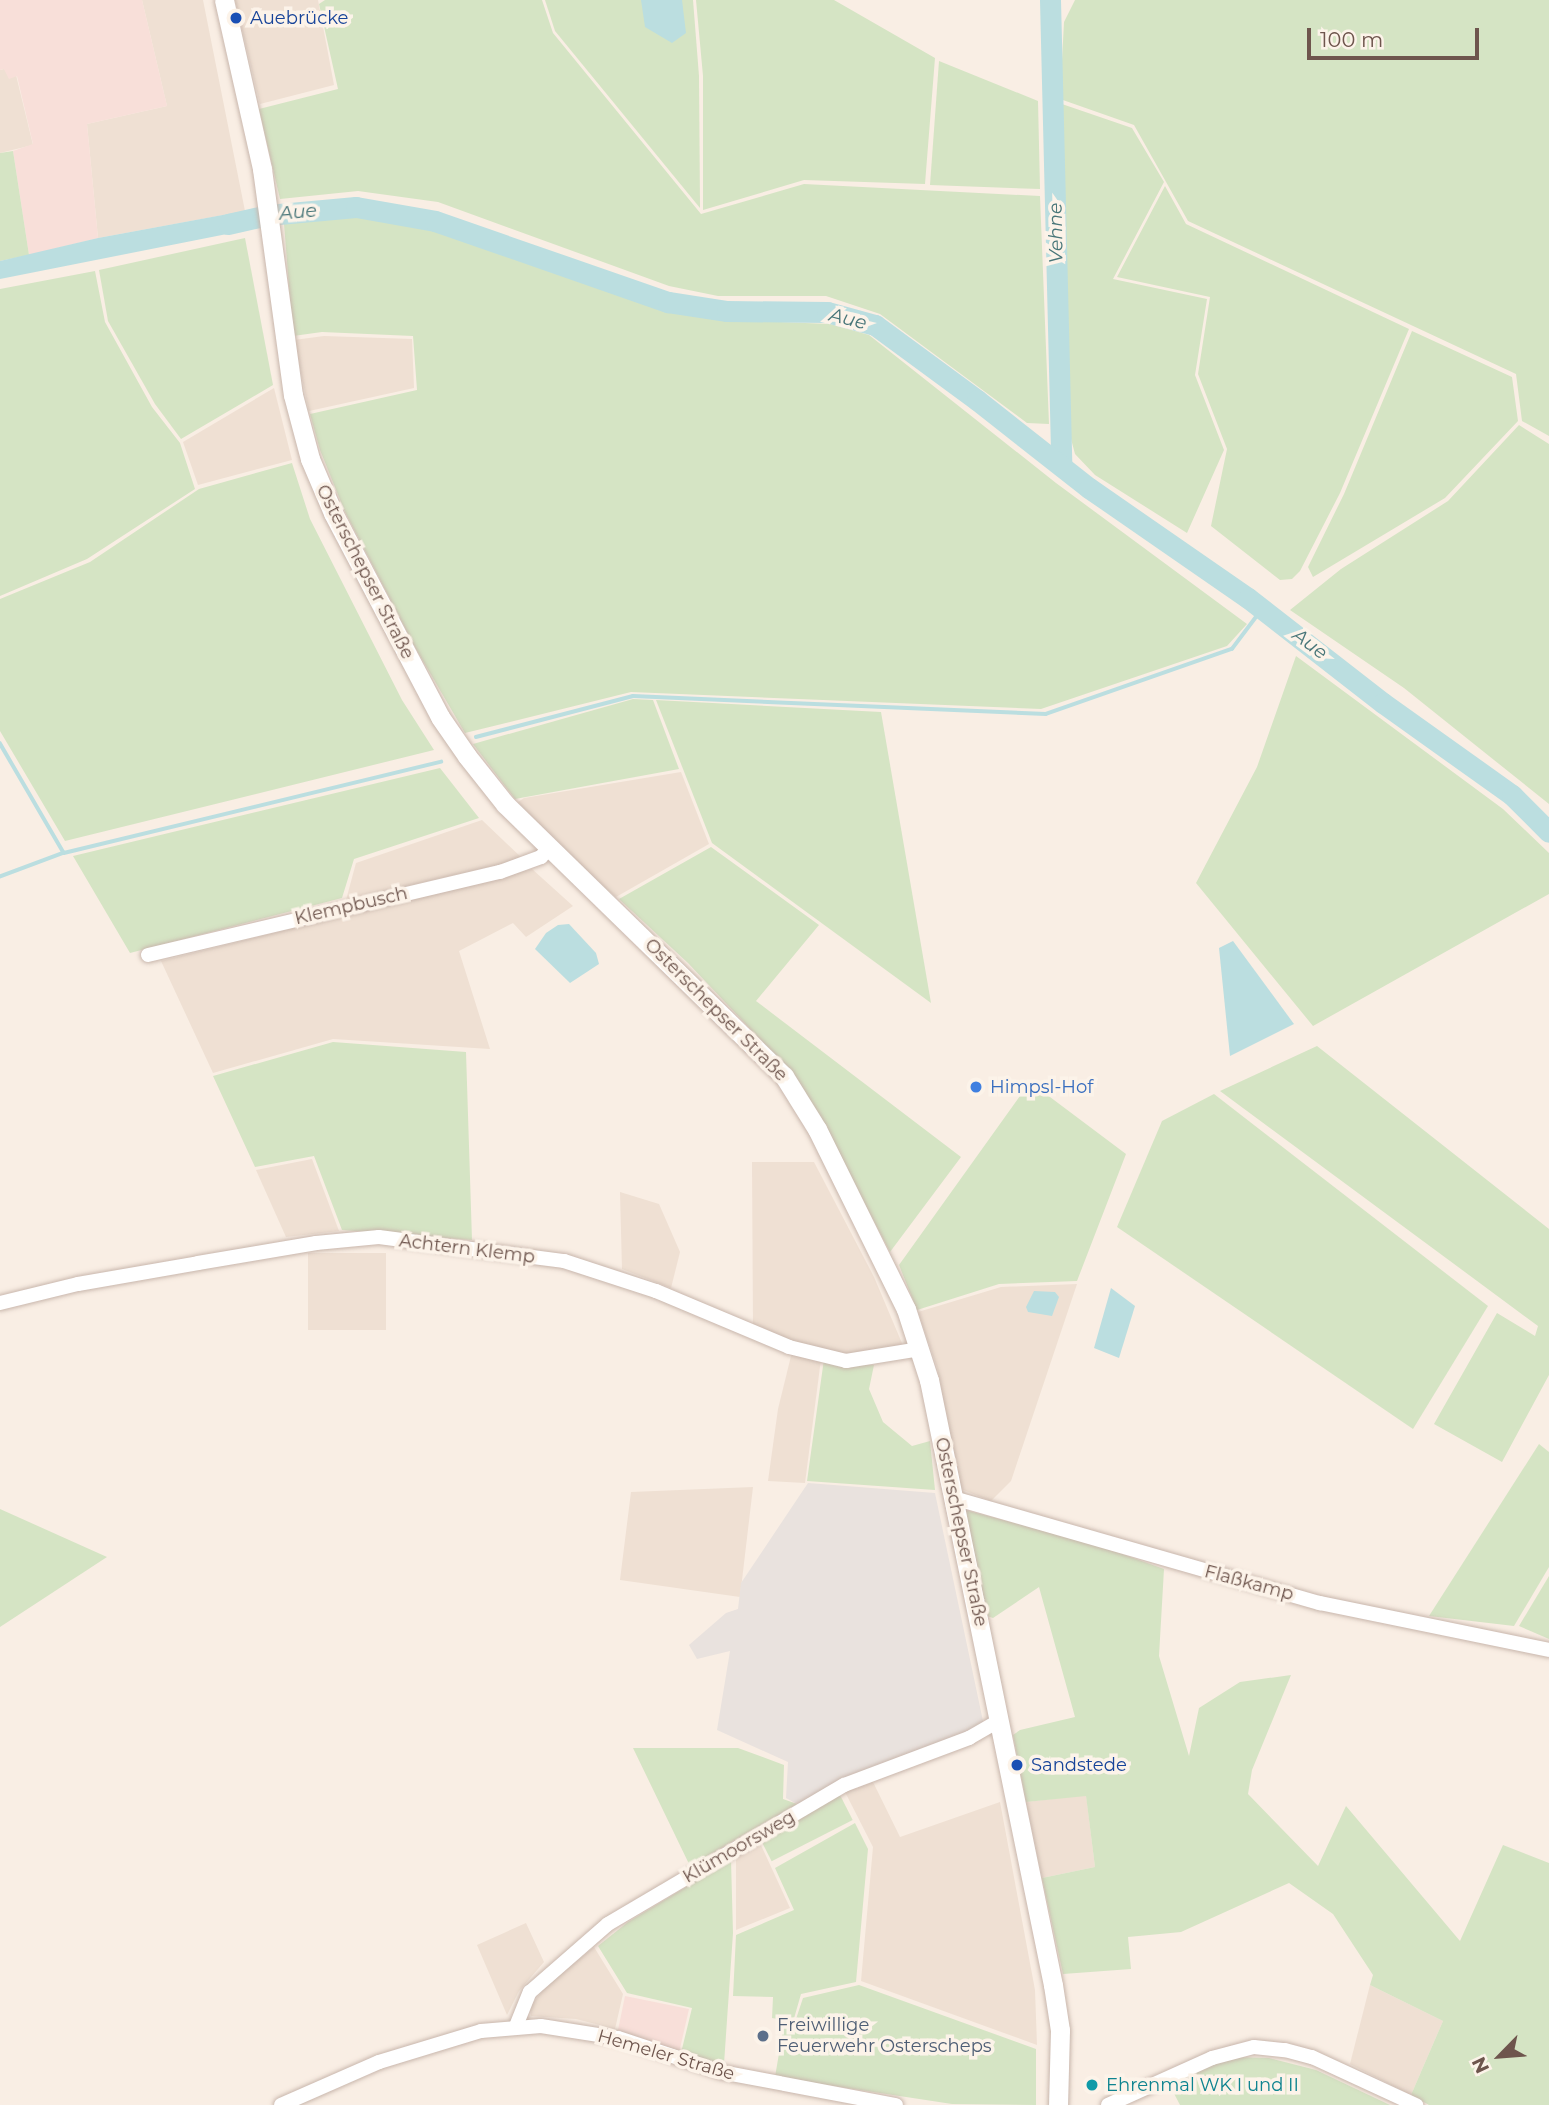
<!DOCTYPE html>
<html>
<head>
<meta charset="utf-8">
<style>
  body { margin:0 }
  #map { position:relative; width:1549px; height:2105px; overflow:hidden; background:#f9eee4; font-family:Montserrat,sans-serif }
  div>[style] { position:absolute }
  .residential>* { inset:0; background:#efe0d3; transform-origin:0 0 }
  .commercial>* { inset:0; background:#f8dfd9 }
  .industrial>* { inset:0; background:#e9e2de }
  .green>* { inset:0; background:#d5e4c4; transform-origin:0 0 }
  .water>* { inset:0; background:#bbdee0 }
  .stream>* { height:3.5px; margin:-1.75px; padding:0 1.75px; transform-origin:1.75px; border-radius:1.75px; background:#bbdee0 }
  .river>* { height:21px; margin:-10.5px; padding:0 10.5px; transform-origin:10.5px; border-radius:10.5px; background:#bbdee0 }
  .roads { filter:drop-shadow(0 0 2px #c8b6ac) drop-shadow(0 0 2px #c8b6ac) }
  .minor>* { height:14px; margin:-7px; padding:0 7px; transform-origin:7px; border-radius:7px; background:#fff }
  .secondary>* { height:19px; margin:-9.5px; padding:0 9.5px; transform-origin:9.5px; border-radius:9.5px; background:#fff }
  .dots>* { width:19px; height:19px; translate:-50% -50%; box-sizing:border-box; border:4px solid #fcf3e9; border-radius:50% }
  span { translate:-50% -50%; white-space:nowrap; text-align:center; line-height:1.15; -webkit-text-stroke:7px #fcf3e9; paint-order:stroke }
  .transit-label { font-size:18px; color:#164399 }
  .left { translate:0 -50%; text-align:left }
  .street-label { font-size:18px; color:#6e554d }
  .shop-label { font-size:18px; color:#366cbe }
  .service-label { font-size:18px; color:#4e5e75 }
  .culture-label { font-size:18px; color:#0d838f }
  .water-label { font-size:19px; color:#477578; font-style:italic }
  .north { position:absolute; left:1465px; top:2021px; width:70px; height:70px; -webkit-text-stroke:5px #fcf3e9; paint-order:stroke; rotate:245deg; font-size:19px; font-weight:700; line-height:28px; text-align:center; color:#6e554d }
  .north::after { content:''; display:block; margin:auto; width:24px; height:32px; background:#6e554d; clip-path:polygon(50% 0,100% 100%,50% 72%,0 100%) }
  .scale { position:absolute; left:1307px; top:28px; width:172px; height:32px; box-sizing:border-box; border:4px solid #6e554d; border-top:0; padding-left:9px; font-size:21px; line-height:24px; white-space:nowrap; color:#6e554d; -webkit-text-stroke:5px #fcf3e9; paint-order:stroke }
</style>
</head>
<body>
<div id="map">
  <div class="residential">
    <i style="clip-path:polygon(142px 0,203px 0,245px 211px,98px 238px,87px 124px,167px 106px)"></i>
    <i style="clip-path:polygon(235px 0,318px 0,334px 85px,260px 104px)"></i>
    <i style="clip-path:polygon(4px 69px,16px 75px,33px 145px,0 153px,0 70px)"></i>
    <i style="clip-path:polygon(324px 336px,412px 339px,414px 388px,309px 411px,294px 340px)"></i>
    <i style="clip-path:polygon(274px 388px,292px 460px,198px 485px,183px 442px)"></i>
    <i style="clip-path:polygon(681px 772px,709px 844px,616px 897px,562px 851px,518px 802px,524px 798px)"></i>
    <i style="clip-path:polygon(482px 820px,523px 859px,346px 900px,356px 863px)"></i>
    <i style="clip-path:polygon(532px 869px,573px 906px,526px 937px,513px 923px,459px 951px,490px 1049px,333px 1039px,213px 1073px,161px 961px)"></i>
    <i style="clip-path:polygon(312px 1159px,339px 1231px,286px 1237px,256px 1170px)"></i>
    <i style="clip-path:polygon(752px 1162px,814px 1162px,874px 1277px,904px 1348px,846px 1355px,790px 1341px,753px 1325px)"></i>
    <i style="clip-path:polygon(620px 1192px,659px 1204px,680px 1252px,671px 1288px,622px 1269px)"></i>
    <i style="left:308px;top:1253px;width:78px;height:77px"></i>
    <i style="clip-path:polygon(1077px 1284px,1011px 1481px,991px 1501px,961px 1489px,937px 1367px,918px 1312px,1001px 1287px)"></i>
    <i style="clip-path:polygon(792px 1352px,821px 1359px,805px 1483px,768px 1481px,778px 1409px)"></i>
    <i style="clip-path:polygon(753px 1487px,740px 1597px,620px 1580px,631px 1492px)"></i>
    <i style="clip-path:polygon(873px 1782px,900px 1837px,1000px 1802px,1035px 1990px,1037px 2045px,861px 1981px,873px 1847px,845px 1792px)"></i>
    <i style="clip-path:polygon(1086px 1795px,1095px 1867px,1042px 1878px,1026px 1802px)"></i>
    <i style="clip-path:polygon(760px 1843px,790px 1908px,736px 1930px,736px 1858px)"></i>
    <i style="clip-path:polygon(526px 1923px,544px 1962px,519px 1991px,507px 2015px,477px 1945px)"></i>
    <i style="clip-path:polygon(594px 1947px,623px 1994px,615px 2029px,576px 2019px,531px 2016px,530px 2007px,546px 1986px)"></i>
    <i style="clip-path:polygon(1370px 1985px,1443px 2021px,1411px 2095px,1350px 2064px)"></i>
  </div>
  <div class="commercial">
    <i style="clip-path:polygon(0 0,142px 0,167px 106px,87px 124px,98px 238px,29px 255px,13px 151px,33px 144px,17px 76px,9px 79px,4px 69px,0 70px)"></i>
    <i style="clip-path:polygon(625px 1996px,689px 2009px,679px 2053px,618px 2030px)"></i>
  </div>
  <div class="industrial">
    <i style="clip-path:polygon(808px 1483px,935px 1493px,984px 1726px,883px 1765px,797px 1804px,786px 1798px,788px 1762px,717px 1730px,730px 1651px,697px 1659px,689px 1645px,726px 1613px,738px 1609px,741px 1583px)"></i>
  </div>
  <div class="green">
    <i style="clip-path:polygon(325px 0,542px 0,553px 33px,701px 214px,804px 184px,1040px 196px,1049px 424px,1027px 423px,880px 314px,826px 296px,718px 296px,669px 286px,438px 202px,358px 191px,280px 199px,259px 109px,338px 89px,319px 4px)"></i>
    <i style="clip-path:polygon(545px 0,693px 0,699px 76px,700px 208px,555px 31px)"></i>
    <i style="clip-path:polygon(696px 0,834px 0,935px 58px,925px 184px,804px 180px,703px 210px,703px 76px)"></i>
    <i style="clip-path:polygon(1075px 0,1549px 0,1549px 436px,1522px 421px,1516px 374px,1188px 221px,1134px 125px,1060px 99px,1064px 22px)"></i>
    <i style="clip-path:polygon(939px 61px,1038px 101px,1040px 189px,930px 185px)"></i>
    <i style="clip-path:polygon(1059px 103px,1132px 128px,1164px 182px,1113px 279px,1207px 299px,1195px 375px,1224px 450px,1187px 533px,1095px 475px,1075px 454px,1067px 424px)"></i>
    <i style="clip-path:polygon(13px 151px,29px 255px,0 261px,0 153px)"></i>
    <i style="clip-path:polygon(1165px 186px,1186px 224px,1409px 329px,1340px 493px,1300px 571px,1292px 579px,1280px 580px,1211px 526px,1227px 449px,1198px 374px,1210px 297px,1117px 277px)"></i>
    <i style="clip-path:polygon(357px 217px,435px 230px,660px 310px,727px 320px,830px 324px,869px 335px,1056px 483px,1247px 624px,1227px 646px,1041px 709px,631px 692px,465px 733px,416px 649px,345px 512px,320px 450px,310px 414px,417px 390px,413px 336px,322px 332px,293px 336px,284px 224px)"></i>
    <i style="clip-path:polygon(245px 238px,273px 385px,181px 439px,155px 404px,108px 321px,99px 270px)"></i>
    <i style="clip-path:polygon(95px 271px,105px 322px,152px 407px,180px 443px,195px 489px,87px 559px,0 596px,0 289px)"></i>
    <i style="clip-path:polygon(1412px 331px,1512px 377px,1518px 421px,1445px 498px,1313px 577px,1308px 567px,1344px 494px)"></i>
    <i style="clip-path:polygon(1519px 425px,1549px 444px,1549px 804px,1404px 688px,1290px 610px,1341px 569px,1448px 501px)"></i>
    <i style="clip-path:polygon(292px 463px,310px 519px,402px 700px,434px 750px,65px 841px,0 731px,0 599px,90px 562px,199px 489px)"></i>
    <i style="clip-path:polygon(1296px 656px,1503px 809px,1549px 853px,1549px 894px,1313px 1026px,1196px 883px,1257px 767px)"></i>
    <i style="clip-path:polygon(633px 699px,653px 700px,679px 769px,515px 799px,473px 744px)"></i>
    <i style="clip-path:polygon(656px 700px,881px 712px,931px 1003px,712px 843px)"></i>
    <i style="clip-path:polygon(440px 768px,479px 818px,354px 859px,342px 898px,130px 953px,73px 856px)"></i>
    <i style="clip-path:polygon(711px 847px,819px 925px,756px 1001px,961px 1157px,890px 1252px,823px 1124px,776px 1056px,688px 963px,619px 899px)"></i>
    <i style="clip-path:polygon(333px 1042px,466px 1052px,472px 1240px,342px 1230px,314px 1156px,255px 1167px,213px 1076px)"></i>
    <i style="clip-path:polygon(1317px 1046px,1549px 1229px,1549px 1375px,1502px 1462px,1434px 1424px,1497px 1313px,1535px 1336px,1538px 1326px,1220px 1091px)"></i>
    <i style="clip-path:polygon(1030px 1082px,1126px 1154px,1077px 1281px,999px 1284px,917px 1310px,899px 1265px)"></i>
    <i style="clip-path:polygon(1214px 1094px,1488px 1306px,1413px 1429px,1117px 1227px,1162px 1121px)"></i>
    <i style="clip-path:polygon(824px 1359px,847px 1364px,874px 1365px,869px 1389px,883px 1422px,912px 1446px,930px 1441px,935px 1490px,807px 1481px)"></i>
    <i style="clip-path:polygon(1539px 1444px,1549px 1452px,1549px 1567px,1514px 1626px,1429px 1616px)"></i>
    <i style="clip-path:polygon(0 1509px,107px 1557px,0 1627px)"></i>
    <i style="clip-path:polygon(965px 1510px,1097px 1545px,1164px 1569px,1159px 1656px,1189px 1756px,1199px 1708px,1240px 1682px,1291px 1675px,1252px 1770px,1248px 1794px,1318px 1866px,1346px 1806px,1460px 1941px,1503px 1845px,1549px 1863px,1549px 2105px,1429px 2105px,1411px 2095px,1443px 2021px,1370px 1985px,1373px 1975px,1333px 1914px,1289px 1883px,1181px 1932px,1128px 1937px,1131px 1969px,1063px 1974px,1042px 1878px,1095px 1867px,1086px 1796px,1026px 1802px,1013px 1735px,1020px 1730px,1075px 1717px,1039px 1587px,993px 1618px,987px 1616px)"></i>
    <i style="clip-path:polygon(1549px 1576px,1549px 1639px,1519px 1626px)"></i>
    <i style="clip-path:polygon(633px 1748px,738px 1748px,784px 1765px,783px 1799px,797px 1804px,690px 1866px)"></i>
    <i style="left:840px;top:1795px;width:28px;height:91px;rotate:63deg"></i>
    <i style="clip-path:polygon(855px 1823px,868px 1849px,856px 1982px,801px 1994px,793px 2022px,772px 2018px,773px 1997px,733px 1996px,736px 1935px,794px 1910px,775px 1868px)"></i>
    <i style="clip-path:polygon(731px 1860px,733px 1933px,724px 2064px,681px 2053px,692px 2008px,627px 1993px,598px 1946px,628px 1922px)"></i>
    <i style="clip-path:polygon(859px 1985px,1036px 2049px,1036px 2105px,952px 2104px,775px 2077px,784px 2024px,794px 2025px,803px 1998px)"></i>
    <i style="clip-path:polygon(1233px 2057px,1269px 2058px,1316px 2070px,1390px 2105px,1180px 2105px,1168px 2082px)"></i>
  </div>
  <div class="water">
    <i style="clip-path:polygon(641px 0,682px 0,686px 33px,672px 43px,645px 27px)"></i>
    <i style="clip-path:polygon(255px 209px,258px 223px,245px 225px,237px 232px,0 279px,0 261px,98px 238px)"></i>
    <i style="clip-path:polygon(569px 924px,596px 953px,599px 964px,570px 983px,535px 949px,546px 933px,558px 925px)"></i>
    <i style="clip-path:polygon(1233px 941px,1294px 1024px,1230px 1056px,1219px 948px)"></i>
    <i style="clip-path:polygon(1111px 1288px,1135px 1306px,1119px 1358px,1094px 1348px)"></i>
    <i style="clip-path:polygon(1034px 1291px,1055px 1292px,1059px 1297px,1052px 1316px,1028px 1312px,1026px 1307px)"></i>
  </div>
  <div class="stream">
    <i style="left:476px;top:737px;width:162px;rotate:-14.6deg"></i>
    <i style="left:633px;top:696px;width:413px;rotate:2.5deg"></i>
    <i style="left:1046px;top:714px;width:197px;rotate:-19.3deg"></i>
    <i style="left:1232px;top:649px;width:50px;rotate:-53.1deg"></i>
    <i style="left:0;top:743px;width:127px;rotate:59.8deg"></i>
    <i style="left:64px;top:853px;width:68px;rotate:159.4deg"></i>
    <i style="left:64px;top:853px;width:388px;rotate:-13.6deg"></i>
  </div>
  <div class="river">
    <i style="left:1050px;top:0;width:466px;rotate:88.6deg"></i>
    <i style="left:228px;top:224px;width:41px;rotate:-12.7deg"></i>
    <i style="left:268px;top:215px;width:88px;rotate:-5.2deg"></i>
    <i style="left:356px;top:207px;width:80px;rotate:10deg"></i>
    <i style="left:435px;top:221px;width:247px;rotate:19.2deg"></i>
    <i style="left:668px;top:302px;width:60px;rotate:8.7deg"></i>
    <i style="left:727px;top:311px;width:100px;rotate:0.6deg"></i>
    <i style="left:827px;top:312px;width:50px;rotate:15.2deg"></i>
    <i style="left:875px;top:325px;width:127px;rotate:36.3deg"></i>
    <i style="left:977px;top:400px;width:142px;rotate:38.2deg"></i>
    <i style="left:1089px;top:488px;width:193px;rotate:34.7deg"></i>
    <i style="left:1248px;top:598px;width:171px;rotate:37.9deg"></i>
    <i style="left:1383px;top:703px;width:158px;rotate:35.5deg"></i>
    <i style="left:1512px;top:795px;width:52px;rotate:45deg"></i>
  </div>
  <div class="roads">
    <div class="minor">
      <i style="left:148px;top:955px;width:362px;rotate:-13.3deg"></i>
      <i style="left:500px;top:872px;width:44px;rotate:-20.1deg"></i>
      <i style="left:541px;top:857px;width:12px;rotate:-48deg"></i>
      <i style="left:0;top:1303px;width:80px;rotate:-13.7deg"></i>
      <i style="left:78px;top:1284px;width:122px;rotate:-9.9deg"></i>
      <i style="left:198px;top:1263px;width:120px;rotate:-9.6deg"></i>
      <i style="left:316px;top:1243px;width:63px;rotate:-5.4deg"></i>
      <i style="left:379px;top:1237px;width:187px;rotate:7.4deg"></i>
      <i style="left:564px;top:1261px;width:97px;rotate:18.1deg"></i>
      <i style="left:656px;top:1291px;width:144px;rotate:22.8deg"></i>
      <i style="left:789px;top:1347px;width:59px;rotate:13.8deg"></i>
      <i style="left:846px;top:1361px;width:75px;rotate:-9.2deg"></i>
      <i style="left:953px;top:1498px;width:382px;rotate:16deg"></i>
      <i style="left:1320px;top:1603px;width:234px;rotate:11.6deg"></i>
      <i style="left:516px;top:2026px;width:37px;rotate:-68deg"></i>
      <i style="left:530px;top:1992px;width:103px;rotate:-41.1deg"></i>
      <i style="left:608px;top:1924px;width:274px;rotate:-30.5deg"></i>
      <i style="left:844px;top:1785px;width:134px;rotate:-20.6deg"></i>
      <i style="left:969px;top:1738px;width:36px;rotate:-30deg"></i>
      <i style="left:281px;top:2105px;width:107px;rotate:-23.7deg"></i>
      <i style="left:379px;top:2062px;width:107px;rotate:-16.9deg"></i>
      <i style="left:481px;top:2031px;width:60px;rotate:-4.8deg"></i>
      <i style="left:541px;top:2026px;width:78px;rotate:8.9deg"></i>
      <i style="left:618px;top:2038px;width:108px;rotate:18.3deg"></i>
      <i style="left:721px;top:2072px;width:178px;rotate:10.7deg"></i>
      <i style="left:1108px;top:2105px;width:114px;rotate:-24.3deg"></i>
      <i style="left:1212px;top:2058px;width:43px;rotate:-14.7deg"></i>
      <i style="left:1254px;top:2047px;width:31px;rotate:6deg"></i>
      <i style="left:1285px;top:2050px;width:28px;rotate:15deg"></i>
      <i style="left:1312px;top:2057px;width:115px;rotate:24.8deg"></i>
    </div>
    <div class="secondary">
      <i style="left:224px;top:0;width:173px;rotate:77.3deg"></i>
      <i style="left:262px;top:169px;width:228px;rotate:82.2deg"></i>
      <i style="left:293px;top:395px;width:66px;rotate:75.1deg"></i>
      <i style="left:310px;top:459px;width:59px;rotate:66.9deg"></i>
      <i style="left:333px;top:513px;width:230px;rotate:62.3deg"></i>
      <i style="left:440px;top:717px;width:47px;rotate:55.3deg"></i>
      <i style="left:467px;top:756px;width:61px;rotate:51.6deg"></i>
      <i style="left:505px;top:804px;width:390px;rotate:44.3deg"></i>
      <i style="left:784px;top:1076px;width:62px;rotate:58.1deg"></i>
      <i style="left:817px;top:1129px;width:201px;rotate:63.7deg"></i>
      <i style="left:906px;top:1309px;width:75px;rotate:72.1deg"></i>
      <i style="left:929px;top:1380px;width:618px;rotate:78.42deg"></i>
      <i style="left:1053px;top:1985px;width:46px;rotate:81.2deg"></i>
      <i style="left:1060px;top:2030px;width:75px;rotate:91.5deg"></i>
    </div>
  </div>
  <div class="dots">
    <i style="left:236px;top:18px;background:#1a4fb4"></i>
    <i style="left:976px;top:1087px;background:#3f7fe0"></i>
    <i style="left:1017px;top:1765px;background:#1a4fb4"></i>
    <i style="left:763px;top:2036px;background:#5c6f8a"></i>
    <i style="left:1092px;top:2085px;background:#0f9aa8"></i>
  </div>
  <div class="transit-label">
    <span class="left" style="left:250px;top:18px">Auebrücke</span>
    <span class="left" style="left:1031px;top:1765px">Sandstede</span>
  </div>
  <div class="street-label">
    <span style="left:365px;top:572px;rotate:63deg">Osterschepser Straße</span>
    <span style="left:351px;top:906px;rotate:-13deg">Klempbusch</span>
    <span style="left:716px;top:1010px;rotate:45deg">Osterschepser Straße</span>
    <span style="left:467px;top:1249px;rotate:7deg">Achtern Klemp</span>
    <span style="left:961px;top:1532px;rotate:78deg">Osterschepser Straße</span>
    <span style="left:1249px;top:1583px;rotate:15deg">Flaßkamp</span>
    <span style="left:739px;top:1847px;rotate:-30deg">Klümoorsweg</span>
    <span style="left:666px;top:2055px;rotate:16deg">Hemeler Straße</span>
  </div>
  <div class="shop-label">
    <span class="left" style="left:990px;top:1087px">Himpsl-Hof</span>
  </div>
  <div class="service-label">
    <span class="left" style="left:777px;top:2036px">Freiwillige<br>Feuerwehr Osterscheps</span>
  </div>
  <div class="culture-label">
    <span class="left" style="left:1106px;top:2085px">Ehrenmal WK I und II</span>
  </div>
  <div class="water-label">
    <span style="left:298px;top:212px;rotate:-5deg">Aue</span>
    <span style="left:1056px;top:233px;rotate:-91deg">Vehne</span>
    <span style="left:848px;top:319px;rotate:14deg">Aue</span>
    <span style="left:1310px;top:644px;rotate:37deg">Aue</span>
  </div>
  <div class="north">N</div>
  <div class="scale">100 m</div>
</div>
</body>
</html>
